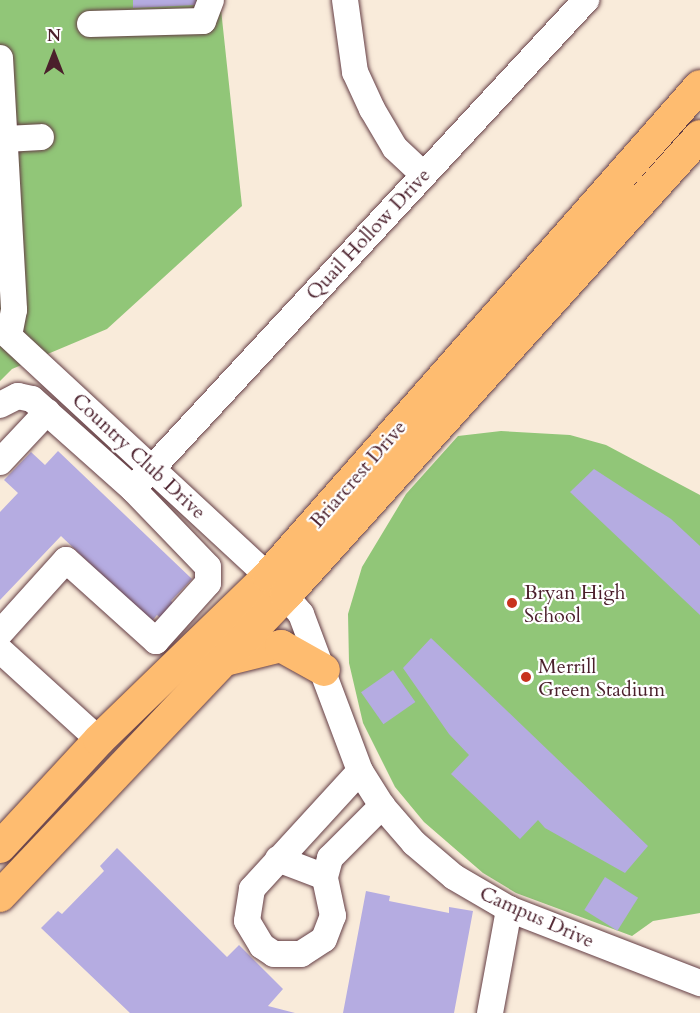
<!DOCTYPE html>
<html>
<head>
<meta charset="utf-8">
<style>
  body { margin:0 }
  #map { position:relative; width:700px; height:1013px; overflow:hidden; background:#f9ebda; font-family:Cardo,serif }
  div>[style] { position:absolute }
  .green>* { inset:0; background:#91c678 }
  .building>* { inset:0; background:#b5ace1; transform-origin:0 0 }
  .roads { filter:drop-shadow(0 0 2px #643e45) drop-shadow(0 0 2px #643e45) }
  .minor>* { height:26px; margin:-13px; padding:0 13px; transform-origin:13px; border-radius:13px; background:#fff }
  .major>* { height:32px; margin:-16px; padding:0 16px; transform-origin:16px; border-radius:16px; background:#febc70 }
  .dots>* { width:16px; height:16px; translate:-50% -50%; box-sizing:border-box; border:3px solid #fff; border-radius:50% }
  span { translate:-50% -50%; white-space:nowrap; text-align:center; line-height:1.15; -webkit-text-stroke:4.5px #fff; paint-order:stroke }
  .street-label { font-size:20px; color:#4a1f2b }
  .poi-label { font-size:20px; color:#4a1f2b }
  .left { translate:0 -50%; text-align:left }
  .north { position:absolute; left:24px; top:24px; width:60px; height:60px; -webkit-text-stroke:4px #fff; paint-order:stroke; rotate:0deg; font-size:16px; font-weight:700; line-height:24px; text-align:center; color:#4a1f2b }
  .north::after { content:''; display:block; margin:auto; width:21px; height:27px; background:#4a1f2b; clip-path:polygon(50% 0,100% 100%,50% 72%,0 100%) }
</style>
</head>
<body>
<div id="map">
  <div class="green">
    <i style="clip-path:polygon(0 0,220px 0,242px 206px,107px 329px,12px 369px,0 381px)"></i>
    <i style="clip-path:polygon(501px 431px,570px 435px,606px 445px,700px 495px,700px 913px,653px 921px,632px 936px,516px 893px,483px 873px,424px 822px,395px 787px,363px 723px,349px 663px,348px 614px,362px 567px,406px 494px,458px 436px)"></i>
  </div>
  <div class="building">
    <i style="clip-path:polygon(133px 0,196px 0,196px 5px,133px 8px)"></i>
    <i style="clip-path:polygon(58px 451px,192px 579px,171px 601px,179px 609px,166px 623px,157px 615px,151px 622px,61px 536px,0 600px,0 512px,18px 493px,4px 480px,31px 452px,45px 465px)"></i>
    <i style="clip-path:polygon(594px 469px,671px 519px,700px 546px,700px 615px,570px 492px)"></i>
    <i style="clip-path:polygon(431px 638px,648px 846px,625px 873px,545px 828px,538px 820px,520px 839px,451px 774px,469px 755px,449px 734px,403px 668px)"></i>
    <i style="left:393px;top:670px;width:39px;height:39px;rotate:55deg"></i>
    <i style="clip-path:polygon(117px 848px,227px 957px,239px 945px,283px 989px,268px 1006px,295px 1013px,130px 1013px,41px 928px,58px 911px,62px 914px,104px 871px,100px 866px)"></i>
    <i style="left:605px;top:877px;width:39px;height:39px;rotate:32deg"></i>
    <i style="clip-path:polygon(366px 891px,390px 896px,389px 901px,449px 913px,449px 907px,473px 911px,454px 1013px,343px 1013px)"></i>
  </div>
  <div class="roads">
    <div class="minor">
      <i style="left:345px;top:0;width:73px;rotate:82.1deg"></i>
      <i style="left:355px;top:72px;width:41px;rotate:65.3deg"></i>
      <i style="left:372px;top:109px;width:45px;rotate:59.5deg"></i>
      <i style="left:395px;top:148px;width:38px;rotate:43deg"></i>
      <i style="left:90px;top:24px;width:113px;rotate:-1.5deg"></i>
      <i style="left:203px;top:21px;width:22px;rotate:-69deg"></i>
      <i style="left:0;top:58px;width:252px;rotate:86.8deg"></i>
      <i style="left:14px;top:310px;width:26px;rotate:101deg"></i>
      <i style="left:5px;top:139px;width:36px;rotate:-3deg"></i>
      <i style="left:0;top:328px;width:365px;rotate:42.8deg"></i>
      <i style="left:268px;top:576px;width:50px;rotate:49deg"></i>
      <i style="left:301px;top:614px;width:168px;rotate:69.4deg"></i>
      <i style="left:360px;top:771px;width:41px;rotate:57.8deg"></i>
      <i style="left:382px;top:806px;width:49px;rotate:49.1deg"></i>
      <i style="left:414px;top:843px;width:52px;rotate:40.4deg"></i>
      <i style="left:454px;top:877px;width:64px;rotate:30.2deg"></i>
      <i style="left:509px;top:909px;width:205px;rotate:21.2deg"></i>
      <i style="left:0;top:405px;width:20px;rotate:-27deg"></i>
      <i style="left:18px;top:396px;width:14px;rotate:12deg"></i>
      <i style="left:32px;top:399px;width:135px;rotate:41.7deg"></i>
      <i style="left:133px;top:489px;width:108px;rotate:46.1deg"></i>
      <i style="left:208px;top:567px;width:16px;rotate:90deg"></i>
      <i style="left:208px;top:583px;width:78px;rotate:131.9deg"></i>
      <i style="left:156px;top:641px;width:121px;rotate:-138deg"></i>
      <i style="left:66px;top:560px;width:98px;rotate:132.1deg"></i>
      <i style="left:0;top:462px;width:69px;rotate:-46.8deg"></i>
      <i style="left:133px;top:489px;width:667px;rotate:-47.19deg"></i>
      <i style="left:0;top:650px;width:134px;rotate:42.3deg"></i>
      <i style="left:360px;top:771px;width:160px;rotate:132.5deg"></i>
      <i style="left:252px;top:889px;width:32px;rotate:99deg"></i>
      <i style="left:247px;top:921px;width:29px;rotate:59deg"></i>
      <i style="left:262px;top:946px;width:14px;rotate:34deg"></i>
      <i style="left:274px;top:954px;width:27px"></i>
      <i style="left:301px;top:954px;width:27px;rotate:-33deg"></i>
      <i style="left:324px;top:939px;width:25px;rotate:-69deg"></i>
      <i style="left:333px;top:916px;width:40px;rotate:-102deg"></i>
      <i style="left:325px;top:877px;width:20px;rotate:-75deg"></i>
      <i style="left:330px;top:858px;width:74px;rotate:-45deg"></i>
      <i style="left:278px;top:859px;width:50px;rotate:21deg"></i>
      <i style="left:490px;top:1013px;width:106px;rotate:-79.6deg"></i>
    </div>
    <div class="major">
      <i style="left:225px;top:660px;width:58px;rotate:-14deg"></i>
      <i style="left:281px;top:646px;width:49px;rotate:29.2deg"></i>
      <i style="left:0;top:847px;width:146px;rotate:-47.2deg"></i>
      <i style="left:99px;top:740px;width:235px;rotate:-44.1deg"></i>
      <i style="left:268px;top:576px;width:653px;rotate:-48.6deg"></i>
      <i style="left:0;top:896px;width:415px;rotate:-46.5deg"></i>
      <i style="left:286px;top:595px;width:618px;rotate:-47.95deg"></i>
    </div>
  </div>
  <div class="dots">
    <i style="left:512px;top:603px;background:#c8321e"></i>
    <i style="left:526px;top:677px;background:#c8321e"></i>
  </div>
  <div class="street-label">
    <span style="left:368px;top:234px;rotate:-47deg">Quail Hollow Drive</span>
    <span style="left:139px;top:456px;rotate:43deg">Country Club Drive</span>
    <span style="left:358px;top:474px;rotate:-49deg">Briarcrest Drive</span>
    <span style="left:537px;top:917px;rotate:24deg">Campus Drive</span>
  </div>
  <div class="poi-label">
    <span class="left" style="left:524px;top:604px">Bryan High<br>School</span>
    <span class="left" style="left:538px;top:678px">Merrill<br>Green Stadium</span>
  </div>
  <div class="north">N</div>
</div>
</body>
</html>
